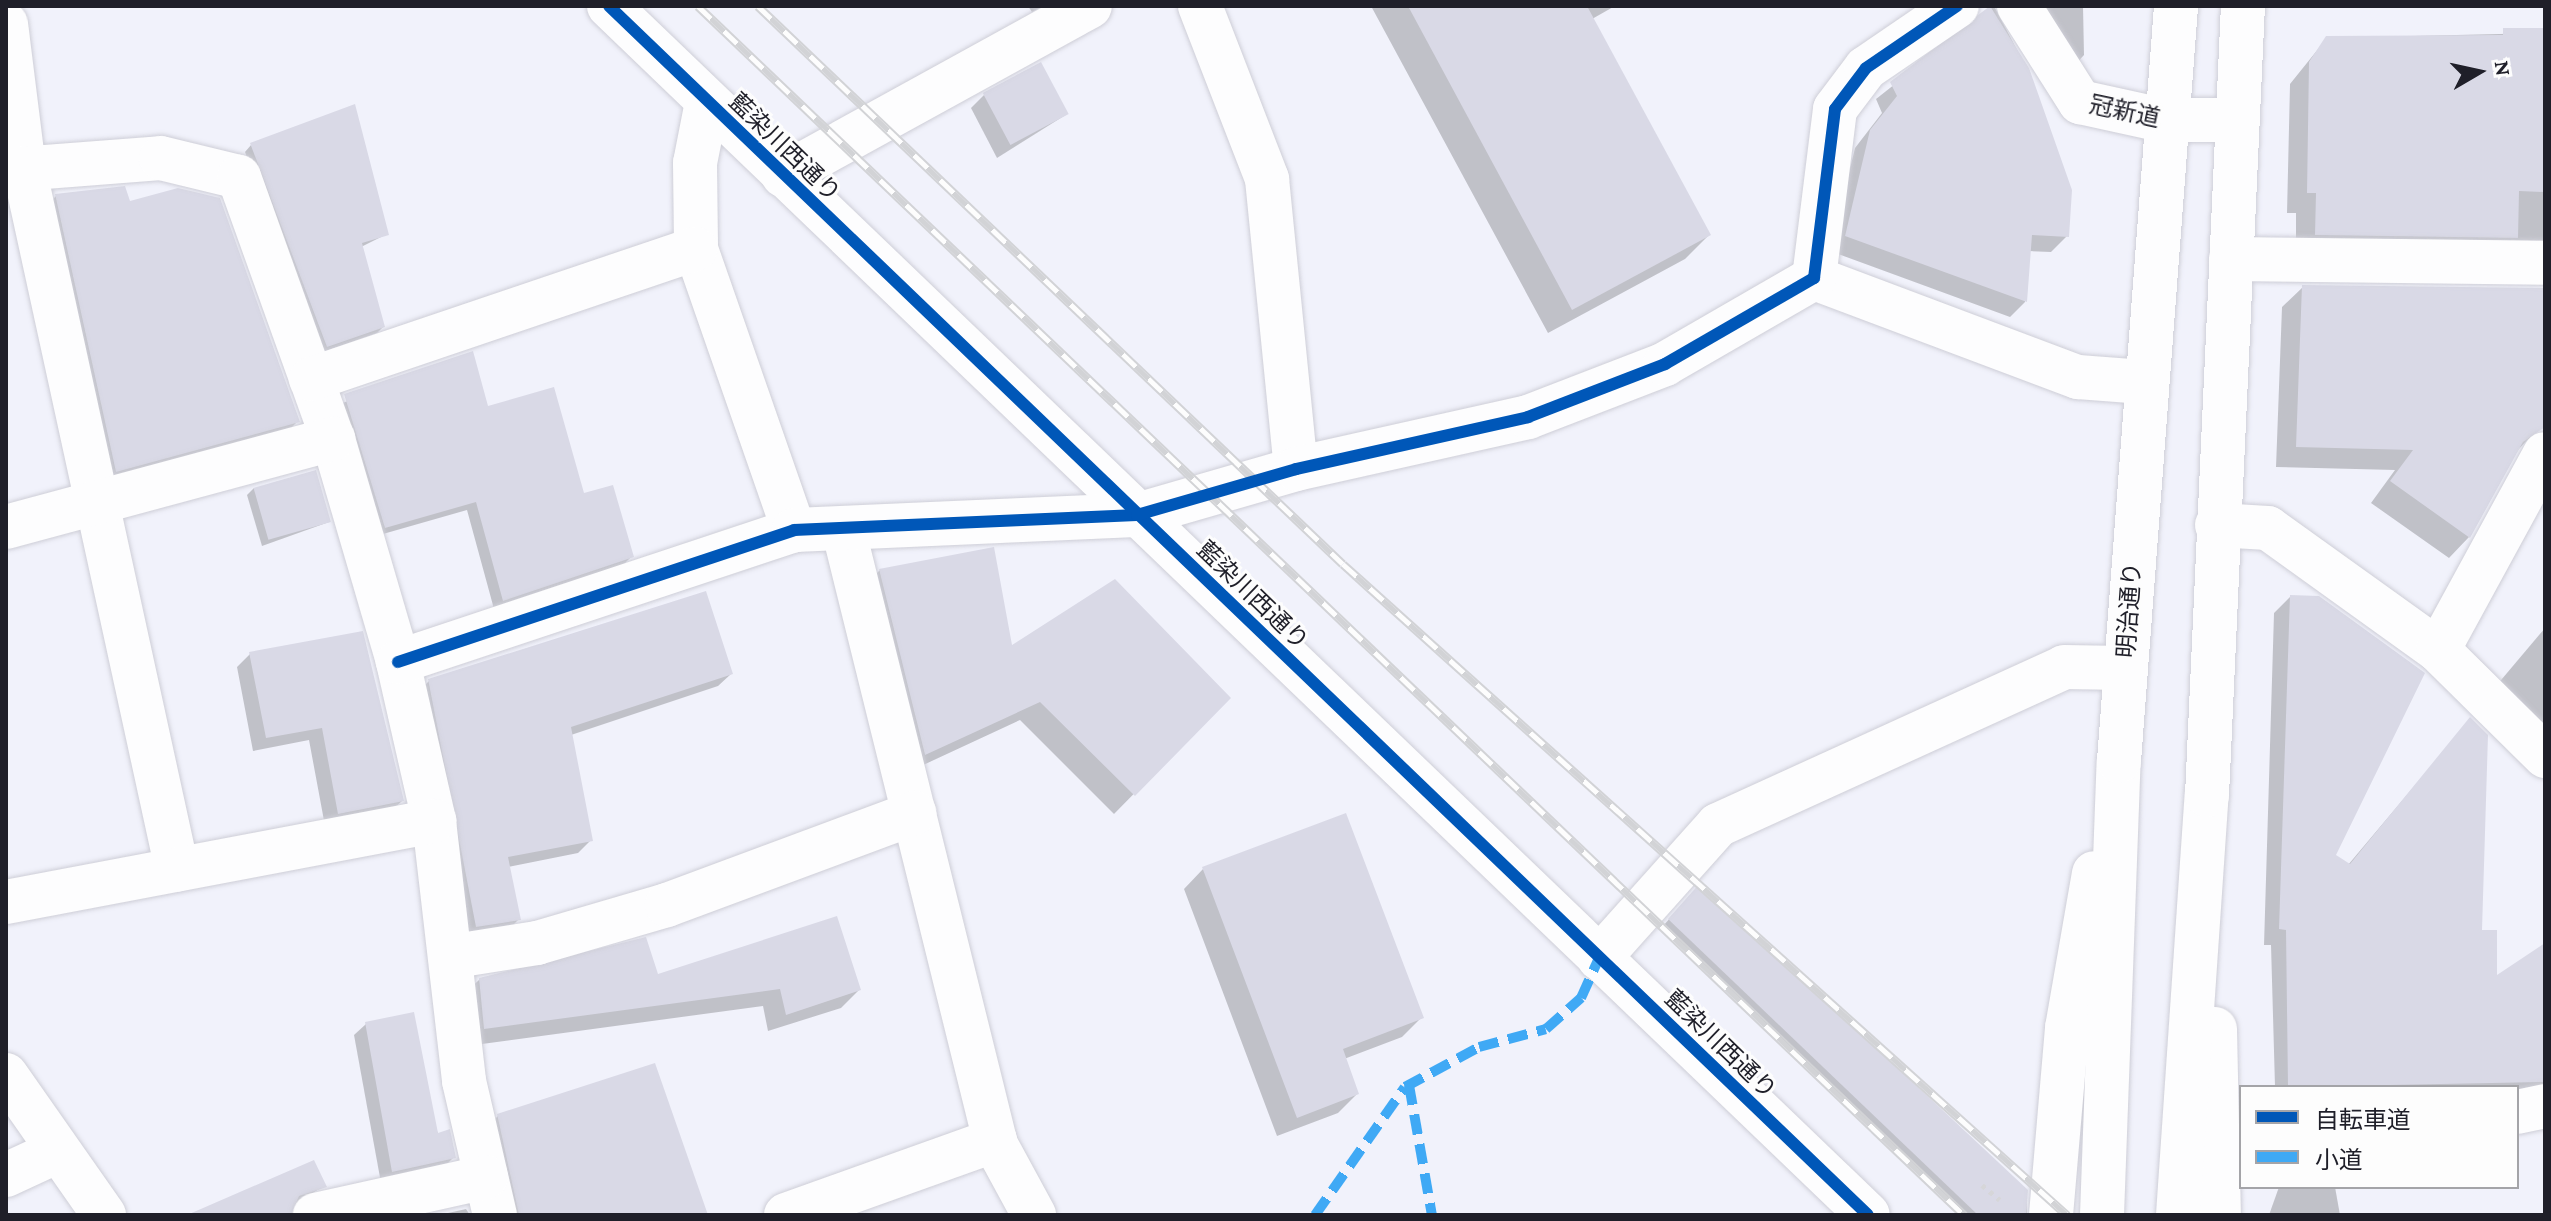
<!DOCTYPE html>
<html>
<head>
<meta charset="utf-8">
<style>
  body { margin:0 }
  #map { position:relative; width:2551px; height:1221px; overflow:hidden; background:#f1f2fb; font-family:"Crimson Pro","Noto Sans JP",serif }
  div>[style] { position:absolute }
  .shadow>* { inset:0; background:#0003 }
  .building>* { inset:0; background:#d9d9e6; transform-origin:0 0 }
  .path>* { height:5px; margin-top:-2.5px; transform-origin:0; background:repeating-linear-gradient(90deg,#d6d6d9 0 4px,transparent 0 10px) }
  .roads { filter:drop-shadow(0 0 2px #ceced7) drop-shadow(0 0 2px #ceced7) }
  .minor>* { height:44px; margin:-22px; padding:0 22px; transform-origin:22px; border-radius:22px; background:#fdfdfe }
  .major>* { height:44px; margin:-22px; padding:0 22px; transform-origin:22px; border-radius:22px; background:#fdfdfe }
  .rail>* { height:9px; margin-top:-4.5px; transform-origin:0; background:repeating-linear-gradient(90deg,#fdfdfd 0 18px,#d2d3d6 0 36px); box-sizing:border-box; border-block:2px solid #d2d3d6 }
  .quiet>* { height:10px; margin-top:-5px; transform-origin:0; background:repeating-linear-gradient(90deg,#3fa9f5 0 20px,transparent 0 30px) }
  .cycleway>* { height:12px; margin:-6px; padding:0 6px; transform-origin:6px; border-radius:6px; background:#0057b8 }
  span { translate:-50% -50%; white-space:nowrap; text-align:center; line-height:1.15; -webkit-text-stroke:6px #fdfdfd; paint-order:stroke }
  .street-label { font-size:24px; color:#1f1f29 }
  .frame { position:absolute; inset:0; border:8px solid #1f1f29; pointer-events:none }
  .legend { position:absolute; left:2239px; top:1085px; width:280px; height:104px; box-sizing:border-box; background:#fdfdfd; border:2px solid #a4a4a8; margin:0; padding:10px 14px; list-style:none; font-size:24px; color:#1f1f29 }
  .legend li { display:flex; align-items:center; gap:16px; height:40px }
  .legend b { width:40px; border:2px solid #a4a4a8 }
  .north { position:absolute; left:2439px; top:32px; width:80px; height:80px; -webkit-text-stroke:6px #fdfdfd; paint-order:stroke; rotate:81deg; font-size:22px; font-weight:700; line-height:32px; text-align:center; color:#1f1f29 }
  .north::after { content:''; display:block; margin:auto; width:28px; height:36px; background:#1f1f29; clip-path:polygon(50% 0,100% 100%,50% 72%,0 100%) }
</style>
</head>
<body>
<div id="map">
  <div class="shadow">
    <i style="clip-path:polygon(1028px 6px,1043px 6px,1032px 12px)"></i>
    <i style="clip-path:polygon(1371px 6px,1615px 6px,1592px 19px,1709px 235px,1685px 259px,1548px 333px)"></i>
    <i style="clip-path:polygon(1994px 6px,2027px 69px,2067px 236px,2051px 252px,2029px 251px,2025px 302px,2010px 317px,1830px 251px,1855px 148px,1882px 113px,1876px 99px)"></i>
    <i style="clip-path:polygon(2024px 6px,2083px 6px,2084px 55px,2074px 66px)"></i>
    <i style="clip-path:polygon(2545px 33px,2545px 270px,2296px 255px,2296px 213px,2287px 213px,2290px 84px,2327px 38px)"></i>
    <i style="clip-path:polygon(984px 95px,1067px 114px,997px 158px,971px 108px)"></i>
    <i style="clip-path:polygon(251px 145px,387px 234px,361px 247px,383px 327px,377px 333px,320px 353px,245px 152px)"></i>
    <i style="clip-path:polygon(56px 196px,298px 421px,287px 432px,106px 481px,46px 207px)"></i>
    <i style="clip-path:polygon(2303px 287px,2545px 290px,2545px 422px,2515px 453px,2469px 537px,2449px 558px,2371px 503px,2395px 470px,2276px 467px,2282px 307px)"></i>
    <i style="clip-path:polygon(471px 353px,487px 408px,583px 496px,632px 556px,622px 566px,494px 609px,467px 510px,376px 536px,335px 406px)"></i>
    <i style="clip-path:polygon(254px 488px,329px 522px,262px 546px,247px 495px)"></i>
    <i style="clip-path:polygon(880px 570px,1011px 648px,1228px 698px,1114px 814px,1020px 720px,906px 773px,860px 590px)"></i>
    <i style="clip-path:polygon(2290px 597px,2334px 856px,2348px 865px,2470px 720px,2480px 932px,2494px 979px,2545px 945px,2545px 1104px,2517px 1098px,2517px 1087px,2275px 1087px,2271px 945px,2264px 945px,2274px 613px)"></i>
    <i style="clip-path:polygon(2545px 628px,2545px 739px,2496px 686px)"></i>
    <i style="clip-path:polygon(250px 654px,402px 801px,388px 814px,325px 826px,309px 740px,253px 751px,237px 667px)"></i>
    <i style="clip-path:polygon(731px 674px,718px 686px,571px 735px,591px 840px,578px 853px,508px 867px,518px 920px,506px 932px,464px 939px,416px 694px,429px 681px)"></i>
    <i style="clip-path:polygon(1203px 869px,1422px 1017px,1402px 1037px,1344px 1059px,1357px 1094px,1338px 1113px,1277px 1136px,1184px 889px)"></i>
    <i style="clip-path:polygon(1693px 892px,2026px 1191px,2027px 1215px,1965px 1215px,1663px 926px)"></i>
    <i style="clip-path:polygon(656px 977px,859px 990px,841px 1008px,768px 1031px,763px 1006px,467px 1046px,461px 997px,480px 979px)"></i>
    <i style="clip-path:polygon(366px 1024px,454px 1157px,442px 1169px,381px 1183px,354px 1035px)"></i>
    <i style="clip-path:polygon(498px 1116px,706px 1215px,508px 1215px,488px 1126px)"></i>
    <i style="clip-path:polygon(324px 1186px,293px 1205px,291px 1215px,192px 1215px)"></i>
    <i style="clip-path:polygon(2279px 1187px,2335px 1187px,2340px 1215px,2269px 1215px)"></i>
    <i style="clip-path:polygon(466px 1209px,470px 1215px,439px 1215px)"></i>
  </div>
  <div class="building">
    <i style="clip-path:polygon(1408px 6px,1587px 6px,1711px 235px,1572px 310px)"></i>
    <i style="clip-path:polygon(1990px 6px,2029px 68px,2072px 190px,2069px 237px,2032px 235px,2027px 302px,1845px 236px,1870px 130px,1897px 96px,1890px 82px)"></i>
    <i style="clip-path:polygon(2503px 28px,2545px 28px,2544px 192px,2519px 191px,2518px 238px,2315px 235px,2316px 193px,2307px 193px,2309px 62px,2326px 36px,2503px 35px)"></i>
    <i style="left:1041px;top:62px;width:59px;height:66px;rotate:62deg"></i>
    <i style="clip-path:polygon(355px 104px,389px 235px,362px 243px,385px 327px,327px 347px,250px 143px)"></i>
    <i style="clip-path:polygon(125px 186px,130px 201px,178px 188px,220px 198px,300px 422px,116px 472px,55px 194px)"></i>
    <i style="clip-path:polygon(2302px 285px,2545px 288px,2545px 427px,2523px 442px,2470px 538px,2390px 481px,2413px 450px,2296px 447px)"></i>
    <i style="clip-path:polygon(473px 351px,488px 406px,554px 387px,584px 493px,613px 485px,634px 557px,503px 601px,476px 502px,385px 528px,344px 394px)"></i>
    <i style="left:316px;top:470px;width:54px;height:65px;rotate:74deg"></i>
    <i style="clip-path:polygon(994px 547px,1012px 645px,1115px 579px,1231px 698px,1135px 796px,1040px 702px,925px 755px,879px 569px)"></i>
    <i style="clip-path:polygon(706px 591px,733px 674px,571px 727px,593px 841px,508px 857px,521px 920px,476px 927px,428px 679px)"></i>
    <i style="clip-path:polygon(2290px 595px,2319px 596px,2425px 673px,2336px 855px,2350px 864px,2470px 717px,2488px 735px,2482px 930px,2497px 930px,2497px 975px,2545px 943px,2545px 1082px,2288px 1087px,2286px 930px,2279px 929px)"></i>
    <i style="clip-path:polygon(363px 631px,404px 801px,338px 814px,322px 728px,266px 738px,249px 652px)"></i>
    <i style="clip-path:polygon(1346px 813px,1424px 1018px,1343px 1049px,1359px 1094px,1297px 1118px,1202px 867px)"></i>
    <i style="clip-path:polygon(1700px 883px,2028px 1190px,2026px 1215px,1978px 1215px,1668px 919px)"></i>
    <i style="clip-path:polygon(837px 916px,861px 990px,786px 1015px,780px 989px,484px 1029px,479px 978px,646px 937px,658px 974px)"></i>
    <i style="clip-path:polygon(414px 1012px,438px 1133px,450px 1129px,456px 1158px,392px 1172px,365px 1022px)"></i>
    <i style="clip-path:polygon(655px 1063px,708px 1215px,519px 1215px,497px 1114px)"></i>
    <i style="clip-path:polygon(314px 1160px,327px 1187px,299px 1196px,291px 1215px,187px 1215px)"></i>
  </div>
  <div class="path">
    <i style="left:1982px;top:1185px;width:23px;rotate:40deg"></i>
  </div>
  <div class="roads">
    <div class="minor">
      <i style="left:609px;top:6px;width:1745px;rotate:43.84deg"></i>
      <i style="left:1200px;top:6px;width:186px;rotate:68.8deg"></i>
      <i style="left:1267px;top:179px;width:291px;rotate:84.3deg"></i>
      <i style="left:2019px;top:6px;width:114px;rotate:57.6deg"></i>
      <i style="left:2080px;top:102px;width:84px;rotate:12.4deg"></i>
      <i style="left:2162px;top:120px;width:75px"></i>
      <i style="left:6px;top:24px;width:145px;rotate:82.9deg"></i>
      <i style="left:24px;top:168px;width:718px;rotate:77.69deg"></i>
      <i style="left:707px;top:102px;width:62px;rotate:101.1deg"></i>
      <i style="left:695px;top:163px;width:86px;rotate:89.3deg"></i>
      <i style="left:696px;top:249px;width:298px;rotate:70.8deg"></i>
      <i style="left:6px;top:170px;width:155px;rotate:-4.4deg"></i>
      <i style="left:161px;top:158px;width:80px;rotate:13.7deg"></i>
      <i style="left:239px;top:177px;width:278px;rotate:70.3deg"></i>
      <i style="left:333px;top:439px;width:232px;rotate:73.7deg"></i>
      <i style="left:398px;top:662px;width:163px;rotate:77.2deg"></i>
      <i style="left:434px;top:821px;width:262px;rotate:83.4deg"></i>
      <i style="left:464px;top:1081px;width:138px;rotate:77deg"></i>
      <i style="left:783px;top:175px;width:350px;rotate:-28.8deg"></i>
      <i style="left:2231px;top:259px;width:314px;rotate:0.7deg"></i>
      <i style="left:1814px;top:278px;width:282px;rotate:20.6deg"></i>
      <i style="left:2078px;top:377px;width:66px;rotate:4.3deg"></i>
      <i style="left:311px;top:379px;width:406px;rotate:-18.7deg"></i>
      <i style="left:2217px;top:525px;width:51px;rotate:3.4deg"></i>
      <i style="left:2268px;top:528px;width:209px;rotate:35.7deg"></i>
      <i style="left:2438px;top:650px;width:151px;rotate:44.7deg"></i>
      <i style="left:6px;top:527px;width:339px;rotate:-15.1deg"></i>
      <i style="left:843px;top:528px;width:636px;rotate:76.07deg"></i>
      <i style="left:996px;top:1145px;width:80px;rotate:61.5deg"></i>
      <i style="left:2438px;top:650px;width:223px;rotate:-61.4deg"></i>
      <i style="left:398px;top:662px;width:417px;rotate:-18.4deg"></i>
      <i style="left:794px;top:530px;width:343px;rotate:-2.5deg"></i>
      <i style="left:1137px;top:515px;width:166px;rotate:-16.1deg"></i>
      <i style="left:1296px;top:469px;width:238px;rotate:-12.6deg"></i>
      <i style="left:1528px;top:417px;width:147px;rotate:-21.1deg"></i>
      <i style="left:1665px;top:364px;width:172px;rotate:-30deg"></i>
      <i style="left:1814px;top:278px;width:170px;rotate:-82.9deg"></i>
      <i style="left:1835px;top:109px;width:51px;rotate:-52.9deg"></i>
      <i style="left:1866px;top:68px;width:110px;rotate:-34.3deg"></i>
      <i style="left:6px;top:902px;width:436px;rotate:-10.7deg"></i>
      <i style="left:455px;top:956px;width:83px;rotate:-9deg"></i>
      <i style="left:537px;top:943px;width:135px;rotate:-16.3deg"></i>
      <i style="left:667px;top:905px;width:264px;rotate:-20.4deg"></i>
      <i style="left:1599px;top:958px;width:178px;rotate:-48.2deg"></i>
      <i style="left:1718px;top:825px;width:380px;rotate:-24.5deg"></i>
      <i style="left:2064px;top:667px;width:61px;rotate:0.9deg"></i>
      <i style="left:2517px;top:1112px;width:29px;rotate:-12deg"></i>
      <i style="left:6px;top:1175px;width:57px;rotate:-24.8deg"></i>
      <i style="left:315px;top:1215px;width:175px;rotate:-12.5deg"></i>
      <i style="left:786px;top:1215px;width:222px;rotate:-19.7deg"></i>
    </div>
    <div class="major">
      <i style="left:2215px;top:1029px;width:186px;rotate:88.8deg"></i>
      <i style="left:6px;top:1075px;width:171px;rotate:55deg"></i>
      <i style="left:2051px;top:1215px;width:188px;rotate:-85.1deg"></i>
      <i style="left:2067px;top:1028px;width:157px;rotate:-80.1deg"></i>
      <i style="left:2102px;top:1215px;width:454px;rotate:-87.9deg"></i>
      <i style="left:2119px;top:761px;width:757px;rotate:-85.68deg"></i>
      <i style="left:2178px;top:1215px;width:421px;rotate:-86.1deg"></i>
      <i style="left:2207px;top:795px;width:790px;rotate:-87.39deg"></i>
    </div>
  </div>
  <div class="rail">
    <i style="left:698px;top:6px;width:1751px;rotate:43.68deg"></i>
    <i style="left:758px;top:6px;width:808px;rotate:43.65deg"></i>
    <i style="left:1343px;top:564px;width:974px;rotate:41.96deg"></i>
  </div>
  <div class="quiet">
    <i style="left:1409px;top:1085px;width:132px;rotate:80deg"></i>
    <i style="left:1315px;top:1215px;width:156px;rotate:-54.9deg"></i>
    <i style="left:1405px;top:1087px;width:84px;rotate:-28.4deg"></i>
    <i style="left:1479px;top:1047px;width:69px;rotate:-15deg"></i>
    <i style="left:1546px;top:1029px;width:47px;rotate:-41.5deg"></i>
    <i style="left:1581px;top:998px;width:44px;rotate:-65.8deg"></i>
  </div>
  <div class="cycleway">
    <i style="left:609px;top:6px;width:1745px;rotate:43.84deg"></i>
    <i style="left:398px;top:662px;width:417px;rotate:-18.4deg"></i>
    <i style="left:794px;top:530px;width:343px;rotate:-2.5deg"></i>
    <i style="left:1137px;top:515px;width:166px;rotate:-16.1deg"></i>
    <i style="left:1296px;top:469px;width:238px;rotate:-12.6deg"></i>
    <i style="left:1528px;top:417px;width:147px;rotate:-21.1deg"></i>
    <i style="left:1665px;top:364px;width:172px;rotate:-30deg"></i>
    <i style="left:1814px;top:278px;width:170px;rotate:-82.9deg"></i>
    <i style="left:1835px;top:109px;width:51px;rotate:-52.9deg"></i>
    <i style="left:1866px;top:68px;width:110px;rotate:-34.3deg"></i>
  </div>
  <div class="street-label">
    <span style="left:2125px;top:111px;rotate:12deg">冠新道</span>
    <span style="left:785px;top:147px;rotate:44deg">藍染川西通り</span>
    <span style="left:1253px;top:595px;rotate:44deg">藍染川西通り</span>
    <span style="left:2129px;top:610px;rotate:-86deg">明治通り</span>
    <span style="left:1721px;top:1044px;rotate:44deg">藍染川西通り</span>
  </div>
  <div class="frame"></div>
  <ul class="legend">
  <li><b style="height:10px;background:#0057b8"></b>自転車道</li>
  <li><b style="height:10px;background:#3fa9f5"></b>小道</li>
  </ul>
  <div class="north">N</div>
</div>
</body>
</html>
